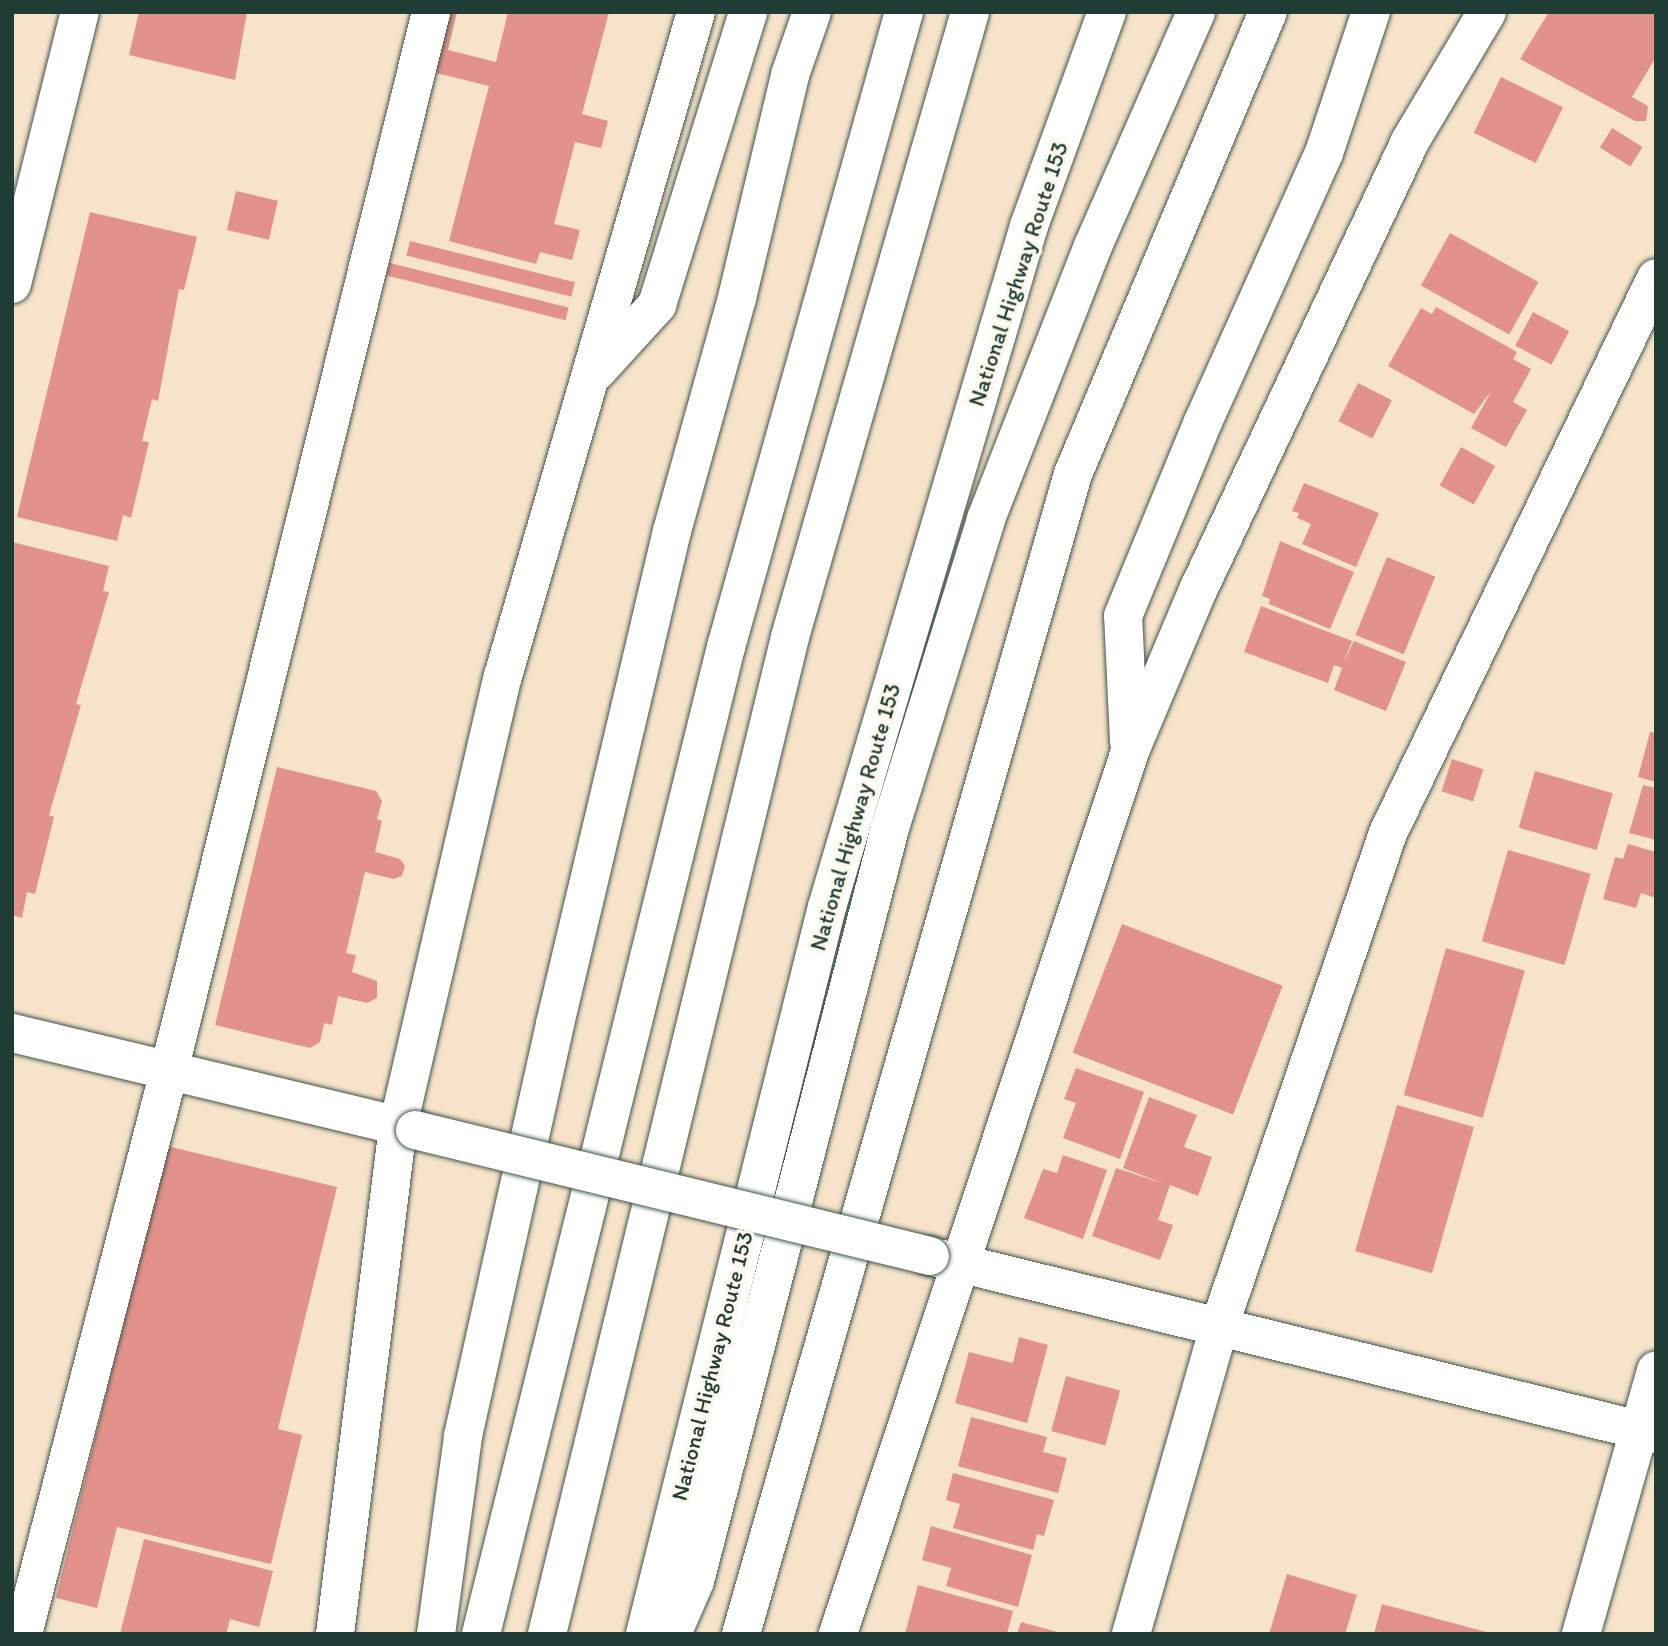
<!DOCTYPE html>
<html>
<head>
<meta charset="utf-8">
<style>
  body { margin:0 }
  #map { position:relative; width:1668px; height:1646px; overflow:hidden; background:#f6e3ca; font-family:Itim,sans-serif }
  div>[style] { position:absolute }
  .building>* { inset:0; background:#e3928b; transform-origin:0 0 }
  .roads { filter:drop-shadow(0 0 2px #3f564a) drop-shadow(0 0 2px #3f564a) }
  .street>* { height:38px; margin:-19px; padding:0 19px; transform-origin:19px; border-radius:19px; background:#fff }
  .secondary>* { height:38px; margin:-19px; padding:0 19px; transform-origin:19px; border-radius:19px; background:#fff }
  .highway>* { height:38px; margin:-19px; padding:0 19px; transform-origin:19px; border-radius:19px; background:#fff }
  .bridges { filter:drop-shadow(0 0 2px #3f564a) drop-shadow(0 0 2px #3f564a) }
  .secondary-bridge>* { height:38px; margin:-19px; padding:0 19px; transform-origin:19px; border-radius:19px; background:#fff }
  span { translate:-50% -50%; white-space:nowrap; text-align:center; line-height:1.15; -webkit-text-stroke:7px #fbf7ec; paint-order:stroke }
  .street-label { font-size:23px; color:#1f3d34 }
  .frame { position:absolute; inset:0; border:14px solid #1f3d34; pointer-events:none }
</style>
</head>
<body>
<div id="map">
  <div class="building">
    <i style="clip-path:polygon(139px 12px,247px 12px,235px 80px,129px 55px)"></i>
    <i style="clip-path:polygon(447px 12px,457px 12px,448px 50px,496px 62px,508px 12px,609px 12px,582px 114px,608px 121px,601px 148px,575px 142px,554px 224px,580px 230px,572px 260px,540px 252px,536px 264px,449px 241px,489px 86px,432px 72px)"></i>
    <i style="clip-path:polygon(1549px 12px,1656px 12px,1656px 57px,1632px 97px,1648px 106px,1646px 121px,1635px 121px,1520px 59px)"></i>
    <i style="left:1501px;top:77px;width:69px;height:62px;rotate:26deg"></i>
    <i style="left:1612px;top:128px;width:36px;height:23px;rotate:32deg"></i>
    <i style="left:236px;top:191px;width:43px;height:40px;rotate:13deg"></i>
    <i style="clip-path:polygon(90px 212px,197px 237px,184px 290px,179px 289px,158px 401px,152px 399px,142px 441px,149px 442px,131px 518px,123px 515px,117px 541px,17px 517px)"></i>
    <i style="left:1450px;top:233px;width:101px;height:60px;rotate:29deg"></i>
    <i style="left:410px;top:241px;width:170px;height:15px;rotate:14deg"></i>
    <i style="left:390px;top:263px;width:184px;height:13px;rotate:14deg"></i>
    <i style="clip-path:polygon(1436px 307px,1517px 352px,1513px 359px,1531px 369px,1513px 402px,1527px 410px,1506px 447px,1471px 428px,1492px 390px,1474px 414px,1388px 366px,1421px 308px,1432px 314px)"></i>
    <i style="left:1533px;top:312px;width:41px;height:38px;rotate:28deg"></i>
    <i style="left:1358px;top:383px;width:38px;height:43px;rotate:27deg"></i>
    <i style="left:1461px;top:447px;width:39px;height:44px;rotate:29deg"></i>
    <i style="clip-path:polygon(1304px 483px,1379px 513px,1356px 567px,1302px 544px,1311px 524px,1297px 518px,1299px 513px,1292px 511px)"></i>
    <i style="clip-path:polygon(1280px 541px,1354px 572px,1330px 629px,1269px 604px,1270px 599px,1262px 596px)"></i>
    <i style="clip-path:polygon(12px 542px,109px 566px,103px 591px,109px 592px,76px 704px,81px 705px,49px 815px,54px 817px,35px 894px,27px 892px,22px 918px,12px 915px)"></i>
    <i style="left:1387px;top:557px;width:52px;height:84px;rotate:22deg"></i>
    <i style="clip-path:polygon(1261px 606px,1352px 641px,1343px 664px,1354px 641px,1406px 662px,1386px 711px,1334px 690px,1342px 668px,1334px 665px,1328px 683px,1244px 652px)"></i>
    <i style="clip-path:polygon(1650px 732px,1656px 733px,1656px 782px,1638px 777px)"></i>
    <i style="left:1452px;top:759px;width:33px;height:34px;rotate:18deg"></i>
    <i style="clip-path:polygon(277px 767px,376px 791px,382px 801px,377px 819px,382px 821px,375px 852px,400px 859px,405px 866px,402px 876px,394px 879px,365px 872px,346px 953px,356px 955px,352px 972px,377px 981px,377px 998px,367px 1003px,338px 996px,332px 1025px,324px 1023px,320px 1042px,310px 1048px,215px 1025px)"></i>
    <i style="left:1535px;top:771px;width:81px;height:59px;rotate:16deg"></i>
    <i style="clip-path:polygon(1643px 785px,1656px 788px,1656px 840px,1629px 833px)"></i>
    <i style="clip-path:polygon(1628px 844px,1656px 852px,1656px 898px,1641px 893px,1636px 908px,1603px 899px,1615px 857px,1623px 859px)"></i>
    <i style="left:1508px;top:850px;width:86px;height:95px;rotate:16deg"></i>
    <i style="left:1122px;top:924px;width:172px;height:138px;rotate:21deg"></i>
    <i style="left:1446px;top:948px;width:82px;height:153px;rotate:16deg"></i>
    <i style="clip-path:polygon(1076px 1068px,1144px 1092px,1120px 1159px,1063px 1138px,1076px 1103px,1064px 1099px)"></i>
    <i style="clip-path:polygon(1149px 1097px,1197px 1115px,1184px 1147px,1212px 1157px,1198px 1196px,1170px 1185px,1158px 1220px,1173px 1225px,1160px 1260px,1092px 1236px,1116px 1168px,1165px 1184px,1123px 1168px)"></i>
    <i style="left:1397px;top:1105px;width:80px;height:152px;rotate:16deg"></i>
    <i style="clip-path:polygon(167px 1146px,337px 1187px,278px 1429px,302px 1435px,271px 1564px,117px 1527px,97px 1608px,56px 1598px)"></i>
    <i style="clip-path:polygon(1063px 1155px,1107px 1170px,1083px 1239px,1024px 1218px,1043px 1169px,1057px 1173px)"></i>
    <i style="clip-path:polygon(1019px 1337px,1048px 1345px,1027px 1423px,955px 1403px,969px 1352px,1013px 1363px)"></i>
    <i style="left:1066px;top:1376px;width:56px;height:57px;rotate:15deg"></i>
    <i style="clip-path:polygon(971px 1417px,1047px 1437px,1043px 1452px,1067px 1458px,1058px 1493px,958px 1466px)"></i>
    <i style="clip-path:polygon(953px 1473px,1054px 1500px,1044px 1536px,1037px 1534px,1033px 1550px,953px 1528px,960px 1504px,946px 1500px)"></i>
    <i style="clip-path:polygon(931px 1526px,1032px 1555px,1018px 1607px,946px 1586px,951px 1568px,922px 1560px)"></i>
    <i style="clip-path:polygon(144px 1539px,273px 1571px,259px 1627px,230px 1619px,226px 1634px,120px 1634px)"></i>
    <i style="clip-path:polygon(1287px 1574px,1357px 1595px,1345px 1634px,1269px 1634px)"></i>
    <i style="clip-path:polygon(918px 1585px,1013px 1611px,1007px 1634px,905px 1634px)"></i>
    <i style="clip-path:polygon(1382px 1604px,1490px 1633px,1490px 1634px,1374px 1634px)"></i>
    <i style="clip-path:polygon(1021px 1622px,1061px 1633px,1061px 1634px,1017px 1634px)"></i>
  </div>
  <div class="roads">
    <div class="street">
      <i style="left:12px;top:284px;width:280px;rotate:-76deg"></i>
      <i style="left:596px;top:372px;width:91px;rotate:-47.7deg"></i>
      <i style="left:657px;top:305px;width:307px;rotate:-72.7deg"></i>
      <i style="left:1129px;top:741px;width:125px;rotate:-92.7deg"></i>
      <i style="left:1123px;top:616px;width:210px;rotate:-67.6deg"></i>
      <i style="left:1203px;top:422px;width:295px;rotate:-65.8deg"></i>
      <i style="left:1324px;top:153px;width:149px;rotate:-71.6deg"></i>
      <i style="left:23px;top:1634px;width:582px;rotate:-75.46deg"></i>
      <i style="left:169px;top:1071px;width:1091px;rotate:-76.1deg"></i>
      <i style="left:335px;top:1634px;width:512px;rotate:-82.93deg"></i>
      <i style="left:398px;top:1126px;width:462px;rotate:-76.9deg"></i>
      <i style="left:503px;top:676px;width:691px;rotate:-73.79deg"></i>
      <i style="left:838px;top:1634px;width:930px;rotate:-71.7deg"></i>
      <i style="left:1130px;top:751px;width:177px;rotate:-67.1deg"></i>
      <i style="left:1199px;top:588px;width:492px;rotate:-64.7deg"></i>
      <i style="left:1409px;top:143px;width:152px;rotate:-59.2deg"></i>
      <i style="left:1131px;top:1634px;width:319px;rotate:-74deg"></i>
      <i style="left:1219px;top:1327px;width:522px;rotate:-71.11deg"></i>
      <i style="left:1388px;top:833px;width:616px;rotate:-64.22deg"></i>
      <i style="left:1581px;top:1634px;width:274px;rotate:-74.1deg"></i>
    </div>
    <div class="secondary">
      <i style="left:12px;top:1033px;width:415px;rotate:13.5deg"></i>
      <i style="left:930px;top:1256px;width:748px;rotate:13.78deg"></i>
    </div>
    <div class="highway">
      <i style="left:436px;top:1634px;width:200px;rotate:-82.2deg"></i>
      <i style="left:463px;top:1436px;width:422px;rotate:-77.4deg"></i>
      <i style="left:555px;top:1024px;width:507px;rotate:-76.65deg"></i>
      <i style="left:672px;top:531px;width:242px;rotate:-74.4deg"></i>
      <i style="left:737px;top:298px;width:229px;rotate:-76.6deg"></i>
      <i style="left:790px;top:75px;width:67px;rotate:-70.8deg"></i>
      <i style="left:481px;top:1634px;width:1017px;rotate:-76.06deg"></i>
      <i style="left:726px;top:647px;width:659px;rotate:-74.34deg"></i>
      <i style="left:547px;top:1634px;width:1026px;rotate:-76.3deg"></i>
      <i style="left:790px;top:637px;width:650px;rotate:-73.93deg"></i>
      <i style="left:645px;top:1634px;width:749px;rotate:-75.95deg"></i>
      <i style="left:827px;top:907px;width:710px;rotate:-73.48deg"></i>
      <i style="left:1029px;top:226px;width:228px;rotate:-70deg"></i>
      <i style="left:672px;top:1634px;width:58px;rotate:-66.5deg"></i>
      <i style="left:695px;top:1581px;width:778px;rotate:-75.48deg"></i>
      <i style="left:890px;top:828px;width:324px;rotate:-72.7deg"></i>
      <i style="left:986px;top:519px;width:293px;rotate:-68.6deg"></i>
      <i style="left:1093px;top:246px;width:256px;rotate:-66.2deg"></i>
      <i style="left:741px;top:1634px;width:1207px;rotate:-74.03deg"></i>
      <i style="left:1073px;top:474px;width:501px;rotate:-67.12deg"></i>
    </div>
  </div>
  <div class="bridges">
    <div class="secondary-bridge">
      <i style="left:415px;top:1130px;width:530px;rotate:13.75deg"></i>
    </div>
  </div>
  <div class="street-label">
    <span style="left:1018px;top:274px;rotate:-72deg">National Highway Route 153</span>
    <span style="left:855px;top:817px;rotate:-74deg">National Highway Route 153</span>
    <span style="left:712px;top:1366px;rotate:-76deg">National Highway Route 153</span>
  </div>
  <div class="frame"></div>
</div>
</body>
</html>
